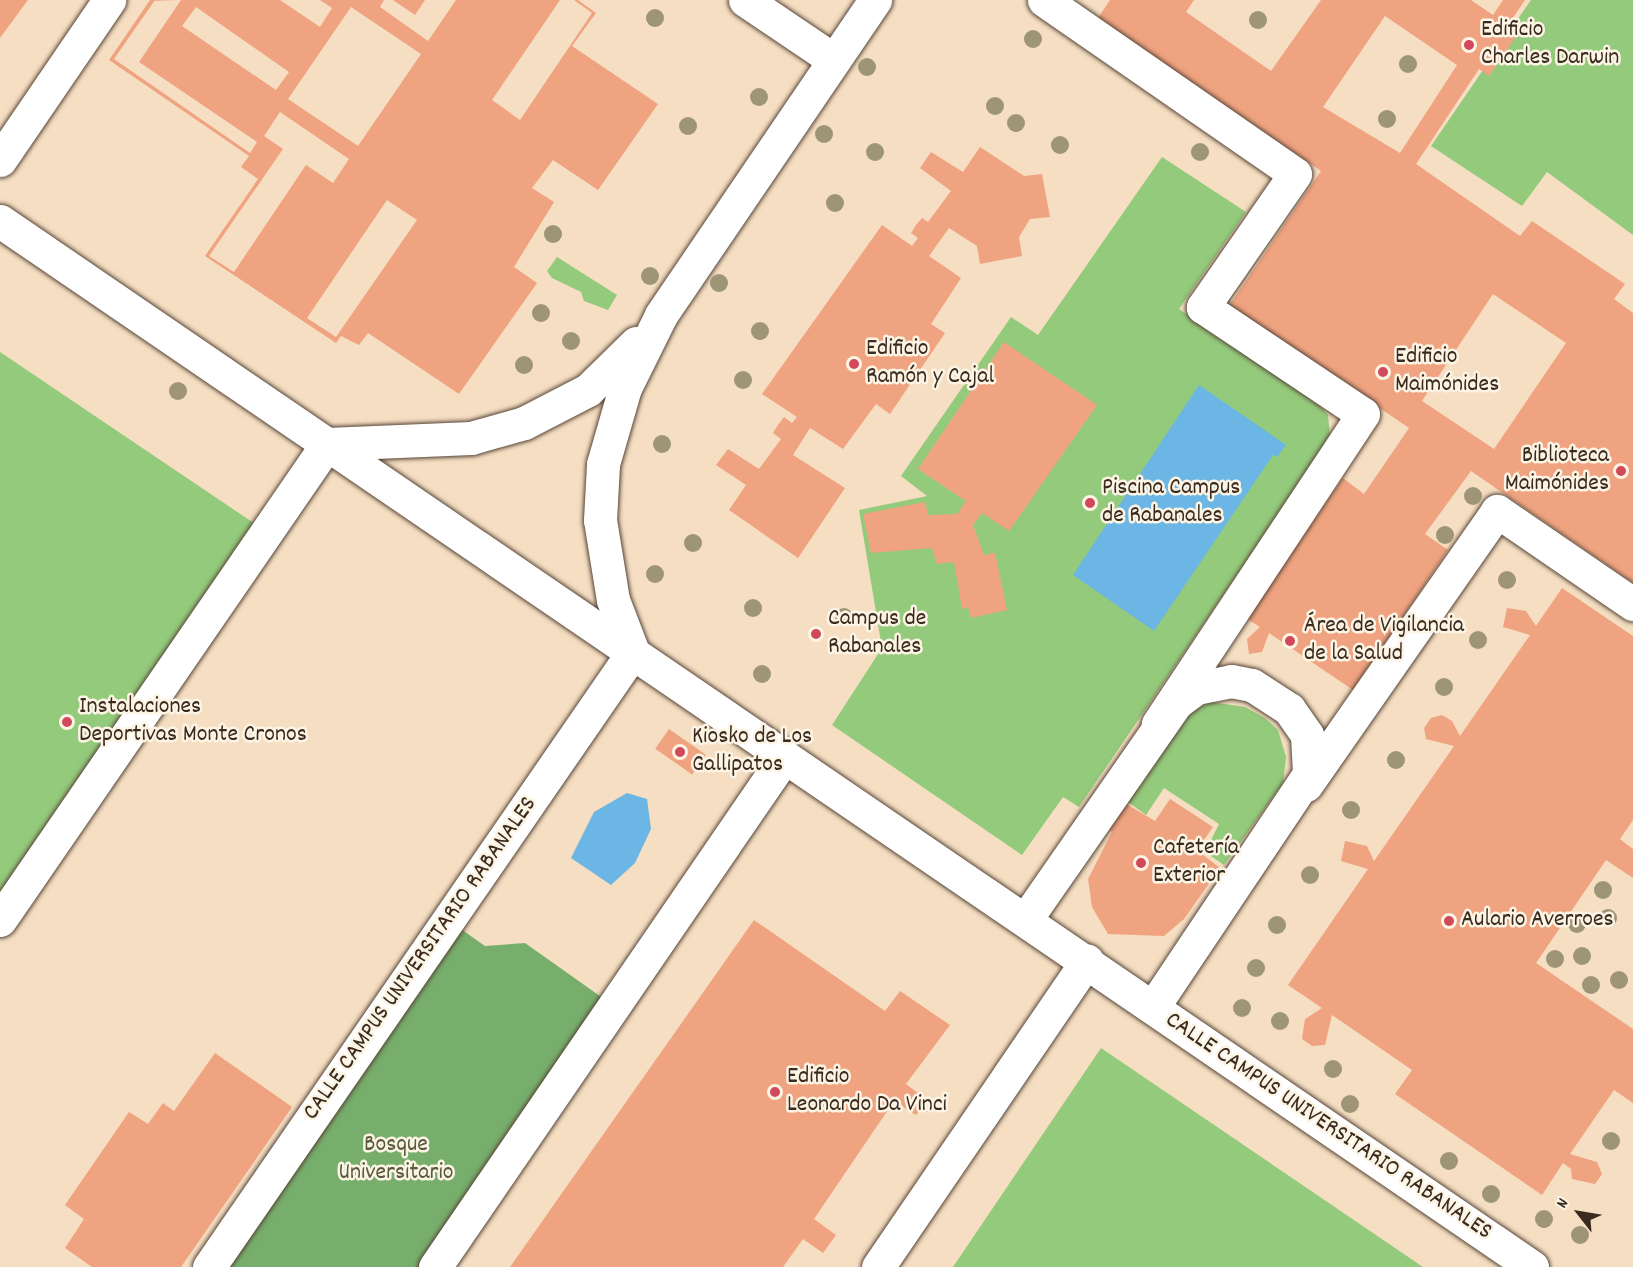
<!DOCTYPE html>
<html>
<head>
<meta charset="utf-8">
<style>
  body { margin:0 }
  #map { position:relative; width:1633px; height:1267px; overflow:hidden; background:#f5dec2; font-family:Dekko,sans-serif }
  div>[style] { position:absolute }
  .green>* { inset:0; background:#94ca7c }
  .forest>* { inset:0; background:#77ae6c }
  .water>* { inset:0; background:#6bb6e4 }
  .building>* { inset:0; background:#f0a380; transform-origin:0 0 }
  .roads { filter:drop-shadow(0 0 2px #574537) drop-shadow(0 0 2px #574537) }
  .minor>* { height:33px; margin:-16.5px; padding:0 16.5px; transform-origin:16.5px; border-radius:16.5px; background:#fff }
  .trees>* { width:18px; height:18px; margin:-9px; border-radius:50%; background:#9e9577 }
  .dots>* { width:16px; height:16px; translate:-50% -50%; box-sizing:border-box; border:3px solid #fcf5e5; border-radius:50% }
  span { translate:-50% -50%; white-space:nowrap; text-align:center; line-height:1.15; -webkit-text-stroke:5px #fcf5e5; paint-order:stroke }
  .poi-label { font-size:24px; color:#3b2a1e }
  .left { translate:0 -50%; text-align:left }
  .right { translate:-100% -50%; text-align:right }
  .street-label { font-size:24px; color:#3b2a1e }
  .park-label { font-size:24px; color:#565a3a }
  .north { position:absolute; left:1549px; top:1183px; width:60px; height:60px; -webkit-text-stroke:4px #fcf5e5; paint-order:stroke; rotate:301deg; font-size:16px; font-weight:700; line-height:24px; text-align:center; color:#3b2a1e }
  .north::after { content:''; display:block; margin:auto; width:21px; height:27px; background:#3b2a1e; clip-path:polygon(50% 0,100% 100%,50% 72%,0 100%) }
</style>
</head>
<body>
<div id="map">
  <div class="green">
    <i style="clip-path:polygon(1531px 0,1633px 0,1633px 235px,1547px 172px,1522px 206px,1431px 146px)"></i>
    <i style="clip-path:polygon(1162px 157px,1246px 212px,1179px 309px,1320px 406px,1328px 415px,1330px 438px,1079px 807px,1063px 797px,1022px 855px,832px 725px,882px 648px,859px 510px,927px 496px,901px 476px,1011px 317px,1038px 335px)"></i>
    <i style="clip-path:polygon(557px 257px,617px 295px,608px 310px,584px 301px,581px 292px,552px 278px,547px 271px)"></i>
    <i style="clip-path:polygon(0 352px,267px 532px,0 912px)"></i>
    <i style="clip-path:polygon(1211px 702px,1245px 707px,1265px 718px,1278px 730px,1286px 757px,1283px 783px,1224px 865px,1205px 852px,1219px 824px,1164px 788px,1146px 815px,1125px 800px,1177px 719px)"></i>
    <i style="clip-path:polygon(1101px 1048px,1423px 1267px,953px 1267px)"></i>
  </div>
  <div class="forest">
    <i style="clip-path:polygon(448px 920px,485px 946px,525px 943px,614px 1006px,435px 1267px,209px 1267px)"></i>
  </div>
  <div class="water">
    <i style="clip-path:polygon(1199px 385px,1286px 445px,1277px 457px,1273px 455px,1154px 631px,1073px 575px)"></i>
    <i style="clip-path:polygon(627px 793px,647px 799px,651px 829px,635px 863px,611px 885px,571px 858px,594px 812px)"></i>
  </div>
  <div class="building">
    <i style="clip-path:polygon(0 0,28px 0,0 38px)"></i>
    <i style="clip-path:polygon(evenodd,150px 0,155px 0,114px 59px,250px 153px,257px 142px,139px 62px,181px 0,280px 0,320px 27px,332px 8px,320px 0,384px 0,380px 7px,428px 41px,456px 0,560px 0,492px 100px,520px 120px,592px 13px,574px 0,578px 0,596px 13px,572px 46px,658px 104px,598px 190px,553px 160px,532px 188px,554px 202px,514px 267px,537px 283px,459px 394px,368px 333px,359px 345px,341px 336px,336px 343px,205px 256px,258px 179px,241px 167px,249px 156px,109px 60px,150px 0,196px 7px,289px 72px,276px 90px,182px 26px,196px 7px,150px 0,351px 7px,421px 54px,358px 146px,288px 99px,351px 7px,150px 0,280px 112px,349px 159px,333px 183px,306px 165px,234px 272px,209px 256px,283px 149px,264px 136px,280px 112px,150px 0,387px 200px,417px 220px,336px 337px,307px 318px,387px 200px)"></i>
    <i style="clip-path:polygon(393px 0,425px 0,415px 15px)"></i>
    <i style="clip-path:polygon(evenodd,1110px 0,1194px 0,1186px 12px,1271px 71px,1321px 0,1471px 0,1493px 15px,1503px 0,1525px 0,1508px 25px,1519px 32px,1489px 76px,1479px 69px,1416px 164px,1520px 236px,1532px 221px,1625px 284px,1614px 299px,1633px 313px,1633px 583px,1471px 471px,1425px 534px,1448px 550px,1353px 690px,1269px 633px,1262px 652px,1249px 654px,1247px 639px,1260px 627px,1247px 619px,1343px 478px,1364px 494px,1409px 428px,1229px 306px,1321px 171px,1098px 18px,1110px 0,1385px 16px,1457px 65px,1400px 153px,1323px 107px,1385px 16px,1110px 0,1493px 294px,1566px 343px,1494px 449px,1422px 401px,1493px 294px)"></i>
    <i style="clip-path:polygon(980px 147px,1024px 176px,1042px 174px,1050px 217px,1030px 219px,1019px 237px,1022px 256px,980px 264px,977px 246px,949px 228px,929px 256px,961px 278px,931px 324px,945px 333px,890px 414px,876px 404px,843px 449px,810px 428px,793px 455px,845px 488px,798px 558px,729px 510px,746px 485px,716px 465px,728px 449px,759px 469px,781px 439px,773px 433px,778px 425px,784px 417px,792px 423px,797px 417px,762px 394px,882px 225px,912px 246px,918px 238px,911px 233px,916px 225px,922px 218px,928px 222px,951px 191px,920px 168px,931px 152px,963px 172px)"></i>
    <i style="clip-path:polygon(1004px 342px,1097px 405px,1009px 531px,982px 513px,973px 525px,984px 555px,995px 553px,1007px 610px,971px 618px,968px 607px,962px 609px,954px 562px,937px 564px,932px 548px,871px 553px,863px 514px,925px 502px,928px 515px,957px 514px,966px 501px,918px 469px)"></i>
    <i style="clip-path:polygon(1562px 588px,1633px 636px,1633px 820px,1620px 839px,1633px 849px,1633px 878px,1606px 860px,1536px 963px,1633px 1029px,1633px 1103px,1614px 1090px,1570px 1154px,1597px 1162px,1602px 1174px,1595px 1184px,1572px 1179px,1571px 1169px,1563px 1163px,1542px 1195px,1395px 1094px,1412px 1070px,1332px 1015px,1325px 1045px,1312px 1046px,1302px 1039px,1305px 1019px,1322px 1008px,1288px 985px,1368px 869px,1341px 861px,1345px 841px,1367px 846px,1374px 861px,1454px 746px,1426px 739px,1424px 728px,1431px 718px,1442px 715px,1452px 721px,1460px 736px,1530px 635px,1503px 627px,1507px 608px,1526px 611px,1536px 626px)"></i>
    <i style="left:669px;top:729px;width:45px;height:24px;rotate:35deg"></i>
    <i style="clip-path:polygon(1170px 799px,1213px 827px,1197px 850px,1220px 868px,1184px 919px,1164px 936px,1108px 934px,1092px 907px,1088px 879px,1112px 832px,1106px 827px,1123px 802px,1155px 821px)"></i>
    <i style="clip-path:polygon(754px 920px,885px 1011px,900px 991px,950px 1025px,906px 1084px,927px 1100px,916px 1115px,894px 1101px,814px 1219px,836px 1235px,823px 1253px,803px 1239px,783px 1267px,510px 1267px)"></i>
    <i style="clip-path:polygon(215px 1053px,292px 1107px,181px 1267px,92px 1267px,65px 1248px,84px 1219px,65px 1205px,129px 1112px,148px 1124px,163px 1103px,174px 1111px)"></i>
  </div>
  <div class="roads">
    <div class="minor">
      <i style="left:745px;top:0;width:107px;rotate:34deg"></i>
      <i style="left:1044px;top:0;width:305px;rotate:34.7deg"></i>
      <i style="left:1295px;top:174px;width:162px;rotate:124.7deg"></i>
      <i style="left:1203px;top:307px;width:192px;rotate:33.8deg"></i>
      <i style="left:1363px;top:414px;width:372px;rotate:123.5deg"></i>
      <i style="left:0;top:160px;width:194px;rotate:-55.7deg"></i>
      <i style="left:0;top:221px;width:1855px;rotate:34.32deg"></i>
      <i style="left:1306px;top:785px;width:334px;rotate:-55.1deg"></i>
      <i style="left:1497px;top:511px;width:165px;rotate:34.4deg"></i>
      <i style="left:1026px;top:919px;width:263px;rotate:-55.2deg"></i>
      <i style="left:1176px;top:703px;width:25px;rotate:-37deg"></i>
      <i style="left:1196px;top:688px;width:36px;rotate:-11deg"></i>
      <i style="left:1231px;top:681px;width:21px;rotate:11deg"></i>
      <i style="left:1252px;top:685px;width:44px;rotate:33deg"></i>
      <i style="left:1289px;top:709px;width:32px;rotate:55deg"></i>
      <i style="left:1307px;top:735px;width:39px;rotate:87deg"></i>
      <i style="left:1309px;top:774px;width:280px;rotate:123.8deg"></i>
      <i style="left:0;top:920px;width:577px;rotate:-55.51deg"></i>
      <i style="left:327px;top:444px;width:144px;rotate:-2.4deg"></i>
      <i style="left:471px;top:438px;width:55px;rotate:-15.8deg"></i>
      <i style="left:524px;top:423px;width:72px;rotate:-27.3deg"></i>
      <i style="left:588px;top:390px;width:67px;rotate:-44.4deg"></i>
      <i style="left:209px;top:1267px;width:747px;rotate:-55.42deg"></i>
      <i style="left:633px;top:652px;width:56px;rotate:-111deg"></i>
      <i style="left:613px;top:600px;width:81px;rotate:-99.2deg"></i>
      <i style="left:600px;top:520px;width:56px;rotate:-86.9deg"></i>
      <i style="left:603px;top:464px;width:79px;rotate:-73.9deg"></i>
      <i style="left:625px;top:388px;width:81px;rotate:-63.7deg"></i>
      <i style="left:661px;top:315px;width:381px;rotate:-55.8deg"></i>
      <i style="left:435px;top:1267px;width:619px;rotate:-55.59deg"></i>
      <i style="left:878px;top:1267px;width:371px;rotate:-55.7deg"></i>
    </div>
  </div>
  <div class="trees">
    <i style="left:655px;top:18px"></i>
    <i style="left:1258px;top:20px"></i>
    <i style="left:1033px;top:39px"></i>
    <i style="left:1408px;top:64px"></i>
    <i style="left:867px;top:67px"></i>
    <i style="left:759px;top:97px"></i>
    <i style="left:995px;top:106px"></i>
    <i style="left:1387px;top:119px"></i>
    <i style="left:1016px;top:123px"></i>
    <i style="left:688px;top:126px"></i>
    <i style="left:824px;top:134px"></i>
    <i style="left:1060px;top:145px"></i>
    <i style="left:875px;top:152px"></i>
    <i style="left:1200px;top:152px"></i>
    <i style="left:835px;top:203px"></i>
    <i style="left:553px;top:234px"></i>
    <i style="left:650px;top:276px"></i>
    <i style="left:719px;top:283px"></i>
    <i style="left:541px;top:313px"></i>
    <i style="left:760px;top:331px"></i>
    <i style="left:571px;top:341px"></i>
    <i style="left:524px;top:365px"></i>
    <i style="left:743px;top:380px"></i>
    <i style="left:178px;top:391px"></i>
    <i style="left:662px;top:444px"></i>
    <i style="left:1473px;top:496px"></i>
    <i style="left:1445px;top:535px"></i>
    <i style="left:693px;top:543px"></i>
    <i style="left:655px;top:574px"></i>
    <i style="left:1507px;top:580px"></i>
    <i style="left:753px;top:608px"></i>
    <i style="left:844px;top:617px"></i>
    <i style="left:1478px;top:640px"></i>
    <i style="left:762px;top:674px"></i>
    <i style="left:1444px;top:687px"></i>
    <i style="left:1396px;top:760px"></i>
    <i style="left:1351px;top:810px"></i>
    <i style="left:1310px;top:875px"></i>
    <i style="left:1603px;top:890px"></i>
    <i style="left:1608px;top:918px"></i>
    <i style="left:1577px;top:924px"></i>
    <i style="left:1277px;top:925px"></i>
    <i style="left:1582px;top:956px"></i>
    <i style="left:1555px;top:959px"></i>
    <i style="left:1256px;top:968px"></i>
    <i style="left:1619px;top:980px"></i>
    <i style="left:1591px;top:985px"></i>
    <i style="left:1242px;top:1008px"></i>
    <i style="left:1280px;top:1021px"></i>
    <i style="left:1333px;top:1069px"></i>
    <i style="left:1350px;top:1104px"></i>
    <i style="left:1611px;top:1141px"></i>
    <i style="left:1449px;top:1161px"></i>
    <i style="left:1491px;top:1194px"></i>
    <i style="left:1544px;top:1219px"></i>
    <i style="left:1580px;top:1235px"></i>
  </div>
  <div class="dots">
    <i style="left:1469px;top:45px;background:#d1495b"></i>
    <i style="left:854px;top:364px;background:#d1495b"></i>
    <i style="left:1383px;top:372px;background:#d1495b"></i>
    <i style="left:1621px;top:471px;background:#d1495b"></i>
    <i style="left:1090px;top:503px;background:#d1495b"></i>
    <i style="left:816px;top:634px;background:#d1495b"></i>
    <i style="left:1290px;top:641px;background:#d1495b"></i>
    <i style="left:67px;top:722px;background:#d1495b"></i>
    <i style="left:680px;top:752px;background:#d1495b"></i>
    <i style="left:1141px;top:863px;background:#d1495b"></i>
    <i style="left:1449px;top:921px;background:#d1495b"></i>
    <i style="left:775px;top:1092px;background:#d1495b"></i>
  </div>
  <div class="poi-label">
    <span class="left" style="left:1481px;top:45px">Edificio<br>Charles Darwin</span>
    <span class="left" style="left:866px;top:364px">Edificio<br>Ramón y Cajal</span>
    <span class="left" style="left:1395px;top:372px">Edificio<br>Maimónides</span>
    <span class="right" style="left:1609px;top:471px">Biblioteca<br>Maimónides</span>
    <span class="left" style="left:1102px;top:503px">Piscina Campus<br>de Rabanales</span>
    <span class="left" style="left:828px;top:634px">Campus de<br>Rabanales</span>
    <span class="left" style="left:1304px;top:641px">Área de Vigilancia<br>de la Salud</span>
    <span class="left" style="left:79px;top:722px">Instalaciones<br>Deportivas Monte Cronos</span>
    <span class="left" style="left:692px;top:752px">Kiosko de Los<br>Gallipatos</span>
    <span class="left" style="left:1153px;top:863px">Cafetería<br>Exterior</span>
    <span class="left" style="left:1461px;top:921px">Aulario Averroes</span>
    <span class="left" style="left:787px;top:1092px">Edificio<br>Leonardo Da Vinci</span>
  </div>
  <div class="street-label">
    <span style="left:421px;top:959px;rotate:-55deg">CALLE CAMPUS UNIVERSITARIO RABANALES</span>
    <span style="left:1328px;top:1127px;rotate:34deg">CALLE CAMPUS UNIVERSITARIO RABANALES</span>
  </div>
  <div class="park-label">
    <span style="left:396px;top:1160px">Bosque<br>Universitario</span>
  </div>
  <div class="north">N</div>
</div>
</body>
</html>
